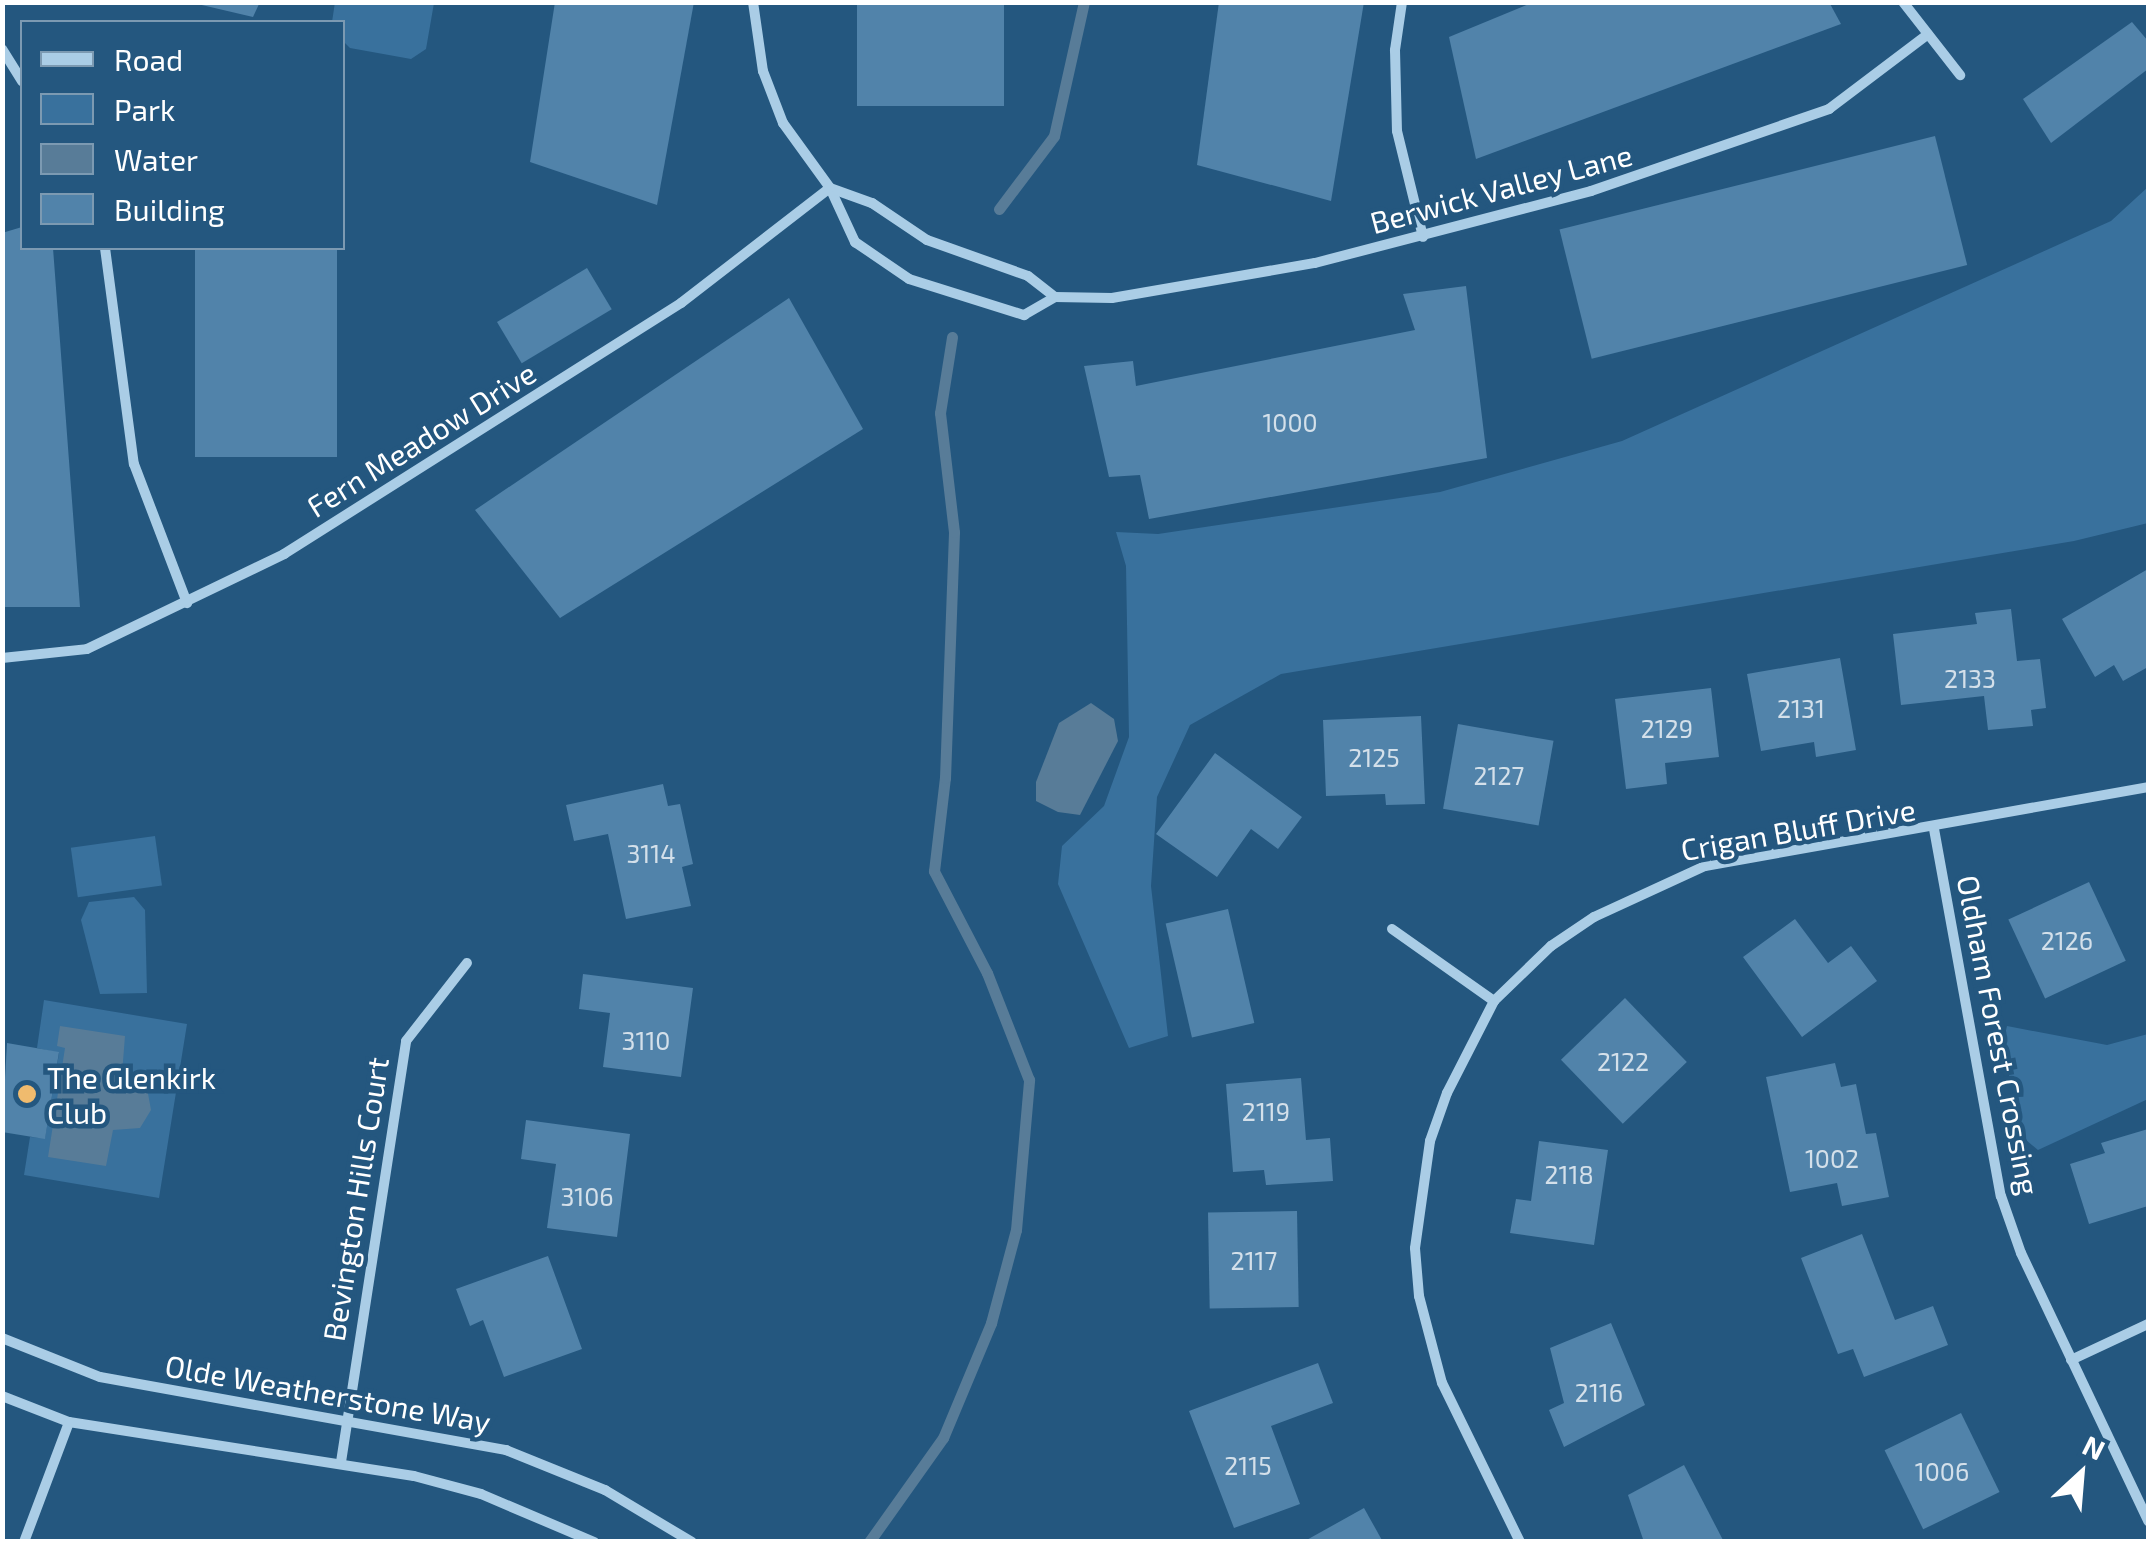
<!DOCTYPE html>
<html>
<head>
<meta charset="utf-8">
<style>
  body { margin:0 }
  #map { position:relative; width:2151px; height:1544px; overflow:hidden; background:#24577f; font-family:"Exo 2",sans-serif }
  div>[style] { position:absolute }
  .green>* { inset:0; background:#39719d; transform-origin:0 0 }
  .water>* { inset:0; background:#587c98 }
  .stream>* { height:11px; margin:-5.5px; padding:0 5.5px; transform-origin:5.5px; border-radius:5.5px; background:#587c98 }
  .building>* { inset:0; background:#5183aa; transform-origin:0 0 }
  .minor>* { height:10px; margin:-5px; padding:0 5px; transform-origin:5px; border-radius:5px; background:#aacde6 }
  .dots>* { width:28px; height:28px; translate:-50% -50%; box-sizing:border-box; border:5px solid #24577f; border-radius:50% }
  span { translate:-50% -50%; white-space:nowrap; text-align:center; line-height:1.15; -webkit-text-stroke:9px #24577f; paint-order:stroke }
  .number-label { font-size:25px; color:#d4e0ea }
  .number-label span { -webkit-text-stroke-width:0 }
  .street-label { font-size:30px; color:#fff }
  .poi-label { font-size:30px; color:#fff }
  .left { translate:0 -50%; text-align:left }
  .frame { position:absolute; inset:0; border:5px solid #fff; pointer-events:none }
  .legend { position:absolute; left:20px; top:20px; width:325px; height:230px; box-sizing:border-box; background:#24577f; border:2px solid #7c9ab2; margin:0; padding:12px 18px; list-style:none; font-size:30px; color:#fff }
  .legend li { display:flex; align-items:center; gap:20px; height:50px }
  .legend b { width:50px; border:2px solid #7c9ab2 }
  .north { position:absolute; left:2031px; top:1424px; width:100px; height:100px; -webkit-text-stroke:8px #24577f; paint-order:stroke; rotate:26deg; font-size:28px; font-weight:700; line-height:40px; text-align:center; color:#fff }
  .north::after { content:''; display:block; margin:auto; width:35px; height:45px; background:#fff; clip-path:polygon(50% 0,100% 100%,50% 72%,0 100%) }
</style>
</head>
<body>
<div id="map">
  <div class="green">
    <i style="clip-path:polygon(335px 2px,434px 3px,426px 49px,411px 59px,350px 48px,343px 41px,342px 22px,332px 22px)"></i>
    <i style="clip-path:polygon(2148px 187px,2148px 523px,2074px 541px,1281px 674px,1190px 725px,1157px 797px,1151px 886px,1168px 1036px,1129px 1048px,1058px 884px,1062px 846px,1104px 806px,1129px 737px,1126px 566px,1116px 532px,1158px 534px,1440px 492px,1622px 441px,2111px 221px)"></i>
    <i style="left:155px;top:836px;width:50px;height:85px;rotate:82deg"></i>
    <i style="clip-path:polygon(134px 897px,145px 910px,147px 993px,100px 994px,81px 920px,89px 902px)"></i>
    <i style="clip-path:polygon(44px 1000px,187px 1024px,159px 1198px,24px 1175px,30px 1137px,45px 1138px,59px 1053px,37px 1048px)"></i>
    <i style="clip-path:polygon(2007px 1026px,2107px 1045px,2148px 1034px,2148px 1099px,2038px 1150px,2026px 1140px,2002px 1048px)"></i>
  </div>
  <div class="water">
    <i style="clip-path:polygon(1091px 703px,1114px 719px,1118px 741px,1080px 815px,1058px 812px,1036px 801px,1036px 782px,1059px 723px)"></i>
    <i style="clip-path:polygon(60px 1026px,125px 1036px,122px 1074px,147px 1088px,151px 1110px,140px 1128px,113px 1130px,106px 1166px,48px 1157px,65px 1048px,57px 1046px)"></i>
  </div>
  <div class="stream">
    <i style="left:999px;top:209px;width:91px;rotate:-53deg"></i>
    <i style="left:1054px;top:136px;width:137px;rotate:-77.4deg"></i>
    <i style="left:869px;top:1542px;width:128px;rotate:-54.6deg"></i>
    <i style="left:943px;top:1438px;width:125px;rotate:-67.3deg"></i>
    <i style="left:991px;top:1323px;width:96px;rotate:-75deg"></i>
    <i style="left:1016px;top:1230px;width:151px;rotate:-85deg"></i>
    <i style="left:1029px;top:1080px;width:115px;rotate:-111.4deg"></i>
    <i style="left:987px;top:973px;width:115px;rotate:-117.5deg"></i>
    <i style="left:934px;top:871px;width:94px;rotate:-83.3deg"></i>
    <i style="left:945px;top:778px;width:246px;rotate:-87.9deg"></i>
    <i style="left:954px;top:532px;width:120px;rotate:-96.7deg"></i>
    <i style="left:940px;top:413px;width:77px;rotate:-81deg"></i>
  </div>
  <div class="building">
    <i style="clip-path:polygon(189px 2px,260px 2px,253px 17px)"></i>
    <i style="clip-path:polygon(555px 2px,694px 2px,657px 205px,530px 162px)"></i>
    <i style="left:857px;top:2px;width:147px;height:104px"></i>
    <i style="clip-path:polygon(1219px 2px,1364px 2px,1331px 201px,1197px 165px)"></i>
    <i style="clip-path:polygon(1534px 2px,1829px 2px,1841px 24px,1476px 159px,1449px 37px)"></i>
    <i style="clip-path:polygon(2132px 22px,2148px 41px,2148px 69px,2051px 143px,2023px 99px)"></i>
    <i style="left:1935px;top:136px;width:133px;height:387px;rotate:76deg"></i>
    <i style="clip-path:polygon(22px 227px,22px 248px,53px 248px,80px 607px,2px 607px,2px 233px)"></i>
    <i style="left:195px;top:248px;width:142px;height:209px"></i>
    <i style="left:587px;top:268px;width:48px;height:105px;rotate:59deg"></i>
    <i style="clip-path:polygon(1466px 286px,1487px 458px,1149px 519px,1140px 475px,1109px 477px,1084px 366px,1133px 361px,1136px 386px,1415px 330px,1403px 294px)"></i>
    <i style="clip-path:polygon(789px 298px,863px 429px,560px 618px,475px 510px)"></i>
    <i style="clip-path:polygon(2148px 569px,2148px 667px,2123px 681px,2114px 665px,2095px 677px,2062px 619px)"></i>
    <i style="clip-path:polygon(2011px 609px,2017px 661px,2040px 659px,2046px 708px,2031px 710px,2033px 726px,1988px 730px,1984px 696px,1901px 705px,1893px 634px,1977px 624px,1975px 613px)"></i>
    <i style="clip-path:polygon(1840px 658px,1856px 750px,1816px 757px,1814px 742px,1761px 751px,1747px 674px)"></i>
    <i style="clip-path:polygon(1711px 688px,1719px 757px,1665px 763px,1667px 784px,1626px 789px,1615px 699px)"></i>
    <i style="clip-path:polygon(1421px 716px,1425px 804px,1386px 805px,1385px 794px,1326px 796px,1323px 720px)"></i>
    <i style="left:1458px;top:724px;width:97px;height:86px;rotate:10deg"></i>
    <i style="clip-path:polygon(1215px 753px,1302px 817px,1278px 849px,1251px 829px,1217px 877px,1156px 834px)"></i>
    <i style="clip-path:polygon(663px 784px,668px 806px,680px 804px,693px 864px,682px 867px,691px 906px,626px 919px,608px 834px,574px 841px,566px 805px)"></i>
    <i style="left:2089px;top:882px;width:87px;height:89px;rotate:65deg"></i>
    <i style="left:1228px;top:909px;width:117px;height:64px;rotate:77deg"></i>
    <i style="clip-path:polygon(1795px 919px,1828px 963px,1851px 946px,1877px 981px,1802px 1037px,1743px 957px)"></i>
    <i style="clip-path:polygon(583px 974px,693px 988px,681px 1077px,603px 1067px,610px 1013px,579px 1009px)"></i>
    <i style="left:1625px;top:998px;width:89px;height:89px;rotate:46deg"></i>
    <i style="clip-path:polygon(7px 1043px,59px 1052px,45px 1139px,2px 1132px)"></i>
    <i style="clip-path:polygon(1835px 1063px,1841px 1087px,1856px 1084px,1866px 1134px,1876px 1133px,1889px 1197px,1842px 1206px,1837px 1183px,1790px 1192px,1766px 1077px)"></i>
    <i style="clip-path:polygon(1301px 1078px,1306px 1140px,1330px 1138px,1333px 1181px,1266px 1185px,1264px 1170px,1233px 1172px,1226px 1084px)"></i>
    <i style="clip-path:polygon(526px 1120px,630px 1134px,617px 1237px,547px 1228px,556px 1164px,521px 1159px)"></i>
    <i style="clip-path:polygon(2148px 1129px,2148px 1206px,2089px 1224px,2070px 1164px,2105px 1153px,2101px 1143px)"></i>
    <i style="clip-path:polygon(1539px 1141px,1608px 1150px,1594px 1245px,1510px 1233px,1516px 1199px,1531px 1201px)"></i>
    <i style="left:1297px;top:1211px;width:96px;height:89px;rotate:89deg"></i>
    <i style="clip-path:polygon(1862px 1234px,1895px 1320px,1933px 1306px,1948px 1345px,1864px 1377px,1853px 1349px,1838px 1354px,1801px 1258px)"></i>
    <i style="clip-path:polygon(548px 1256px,582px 1349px,504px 1377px,483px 1320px,470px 1326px,456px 1289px)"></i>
    <i style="clip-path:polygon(1611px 1323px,1645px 1405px,1564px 1447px,1549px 1410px,1564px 1403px,1550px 1348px)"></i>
    <i style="clip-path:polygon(1318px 1363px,1333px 1403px,1271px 1426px,1300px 1504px,1234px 1528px,1189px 1411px)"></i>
    <i style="left:1961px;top:1413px;width:88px;height:85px;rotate:64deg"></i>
    <i style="clip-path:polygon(1684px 1465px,1724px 1542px,1644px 1542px,1628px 1495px)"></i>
    <i style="clip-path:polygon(1364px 1508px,1383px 1542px,1303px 1542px)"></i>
  </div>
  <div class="minor">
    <i style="left:753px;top:2px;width:70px;rotate:81.8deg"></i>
    <i style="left:763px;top:71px;width:56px;rotate:69deg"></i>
    <i style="left:783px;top:123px;width:80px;rotate:54.1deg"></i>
    <i style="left:830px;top:188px;width:60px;rotate:65.2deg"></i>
    <i style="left:855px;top:242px;width:65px;rotate:34.4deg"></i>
    <i style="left:909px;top:279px;width:121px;rotate:17.4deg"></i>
    <i style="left:1024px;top:315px;width:36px;rotate:-30deg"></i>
    <i style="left:1055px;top:297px;width:57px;rotate:1deg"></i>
    <i style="left:1112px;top:298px;width:206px;rotate:-9.8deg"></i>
    <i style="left:1315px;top:263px;width:285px;rotate:-14.6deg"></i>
    <i style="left:1591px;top:191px;width:252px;rotate:-19deg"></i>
    <i style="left:1829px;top:109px;width:124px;rotate:-37.1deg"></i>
    <i style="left:1402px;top:2px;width:49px;rotate:98.3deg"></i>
    <i style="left:1395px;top:50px;width:81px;rotate:88.6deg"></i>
    <i style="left:1397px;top:131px;width:109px;rotate:76.2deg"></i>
    <i style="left:1903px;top:2px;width:93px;rotate:52deg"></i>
    <i style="left:2px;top:49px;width:38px;rotate:58deg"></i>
    <i style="left:830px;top:188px;width:45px;rotate:19.7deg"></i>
    <i style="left:872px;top:203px;width:66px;rotate:33.9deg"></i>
    <i style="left:927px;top:240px;width:107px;rotate:19.6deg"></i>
    <i style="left:1028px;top:276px;width:34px;rotate:38deg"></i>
    <i style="left:105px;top:248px;width:218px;rotate:82.4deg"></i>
    <i style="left:134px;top:464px;width:149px;rotate:69.1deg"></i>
    <i style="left:2px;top:658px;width:85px;rotate:-6deg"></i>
    <i style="left:87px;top:649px;width:219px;rotate:-25.7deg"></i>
    <i style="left:284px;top:554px;width:470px;rotate:-32.3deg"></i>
    <i style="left:681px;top:303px;width:188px;rotate:-37.7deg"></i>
    <i style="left:1934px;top:829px;width:373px;rotate:79.7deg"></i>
    <i style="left:2001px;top:1196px;width:60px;rotate:70.7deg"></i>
    <i style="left:2021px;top:1253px;width:297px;rotate:64.6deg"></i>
    <i style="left:1392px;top:929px;width:125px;rotate:35.2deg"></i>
    <i style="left:2px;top:1338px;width:105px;rotate:21.7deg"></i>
    <i style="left:100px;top:1377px;width:413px;rotate:10.2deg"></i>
    <i style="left:506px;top:1450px;width:107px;rotate:22deg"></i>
    <i style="left:605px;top:1490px;width:101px;rotate:30.9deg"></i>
    <i style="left:2071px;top:1360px;width:85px;rotate:-25.1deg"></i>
    <i style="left:2px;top:1396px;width:72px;rotate:21.2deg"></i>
    <i style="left:69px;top:1422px;width:349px;rotate:8.9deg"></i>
    <i style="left:414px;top:1476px;width:69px;rotate:15deg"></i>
    <i style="left:481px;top:1494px;width:123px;rotate:23deg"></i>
    <i style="left:341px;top:1462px;width:426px;rotate:-81.2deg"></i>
    <i style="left:406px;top:1041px;width:99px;rotate:-52deg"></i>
    <i style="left:24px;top:1542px;width:128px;rotate:-69.4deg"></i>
    <i style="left:1520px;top:1542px;width:177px;rotate:-116.1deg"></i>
    <i style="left:1442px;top:1383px;width:90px;rotate:-104.8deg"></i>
    <i style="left:1419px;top:1296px;width:48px;rotate:-94.8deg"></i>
    <i style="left:1415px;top:1248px;width:108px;rotate:-82deg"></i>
    <i style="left:1430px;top:1141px;width:51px;rotate:-70.5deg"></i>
    <i style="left:1447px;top:1093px;width:103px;rotate:-62.9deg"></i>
    <i style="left:1494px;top:1001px;width:79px;rotate:-44deg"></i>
    <i style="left:1551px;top:946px;width:52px;rotate:-34deg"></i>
    <i style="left:1594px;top:917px;width:122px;rotate:-24.7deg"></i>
    <i style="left:1705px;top:866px;width:450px;rotate:-10.1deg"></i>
  </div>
  <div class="dots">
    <i style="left:27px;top:1094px;background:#f0bb6e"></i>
  </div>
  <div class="number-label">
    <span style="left:1290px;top:422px">1000</span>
    <span style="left:1970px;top:678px">2133</span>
    <span style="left:1801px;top:708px">2131</span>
    <span style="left:1667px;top:728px">2129</span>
    <span style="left:1374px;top:757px">2125</span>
    <span style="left:1499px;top:775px">2127</span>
    <span style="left:651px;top:853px">3114</span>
    <span style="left:2067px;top:940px">2126</span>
    <span style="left:646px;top:1040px">3110</span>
    <span style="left:1623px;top:1061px">2122</span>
    <span style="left:1266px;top:1111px">2119</span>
    <span style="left:1832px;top:1158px">1002</span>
    <span style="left:1569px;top:1174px">2118</span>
    <span style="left:587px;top:1196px">3106</span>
    <span style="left:1254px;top:1260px">2117</span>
    <span style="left:1599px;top:1392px">2116</span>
    <span style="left:1248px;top:1465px">2115</span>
    <span style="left:1942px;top:1471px">1006</span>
  </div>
  <div class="street-label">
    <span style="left:1501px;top:188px;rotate:-15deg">Berwick Valley Lane</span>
    <span style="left:421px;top:439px;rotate:-32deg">Fern Meadow Drive</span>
    <span style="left:1798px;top:829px;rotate:-10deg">Crigan Bluff Drive</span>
    <span style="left:1999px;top:1035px;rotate:79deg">Oldham Forest Crossing</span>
    <span style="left:355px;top:1199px;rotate:-81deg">Bevington Hills Court</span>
    <span style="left:328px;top:1393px;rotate:10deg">Olde Weatherstone Way</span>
  </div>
  <div class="poi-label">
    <span class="left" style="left:47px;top:1094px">The Glenkirk<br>Club</span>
  </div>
  <div class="frame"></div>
  <ul class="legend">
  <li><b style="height:12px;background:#aacde6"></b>Road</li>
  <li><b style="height:28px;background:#39719d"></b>Park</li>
  <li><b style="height:28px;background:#587c98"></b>Water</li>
  <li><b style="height:28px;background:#5183aa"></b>Building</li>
  </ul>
  <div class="north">N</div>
</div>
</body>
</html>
